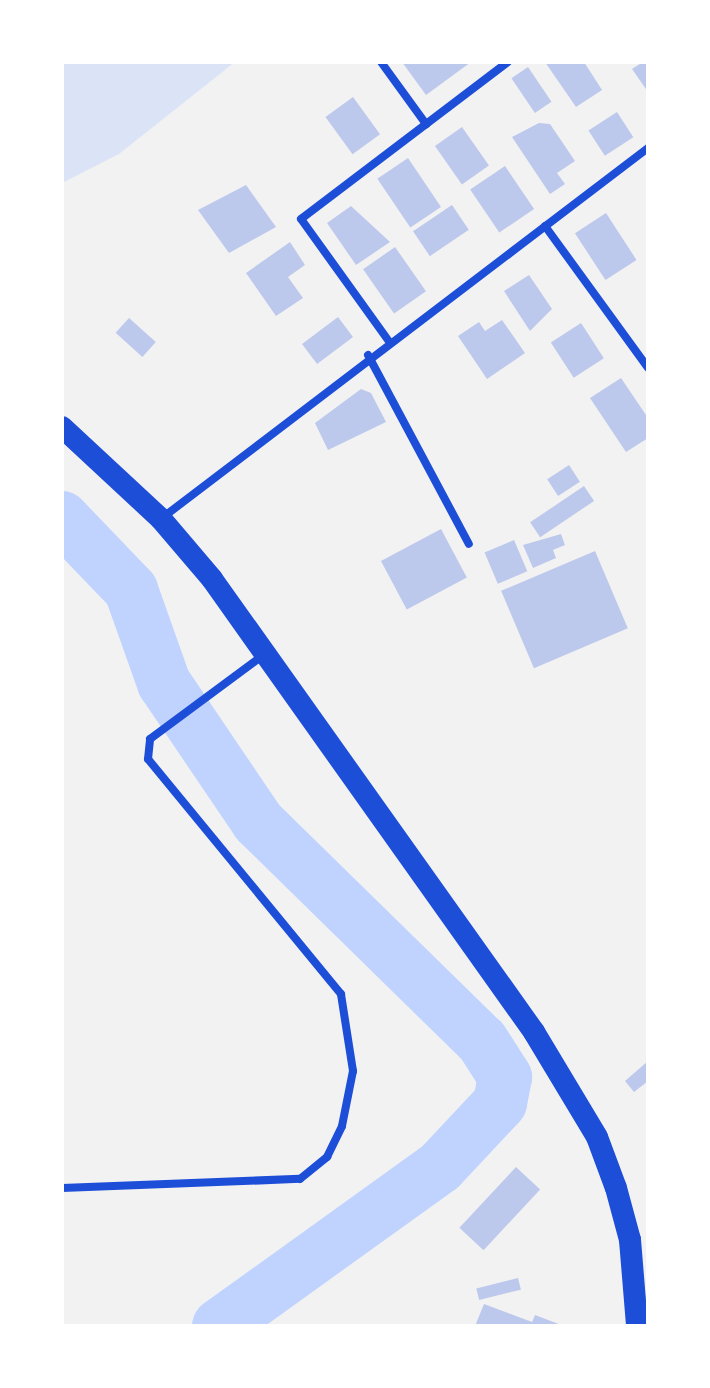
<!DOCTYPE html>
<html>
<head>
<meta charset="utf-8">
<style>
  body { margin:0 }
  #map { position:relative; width:710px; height:1388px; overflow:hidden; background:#f2f2f2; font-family:"IBM Plex Sans",sans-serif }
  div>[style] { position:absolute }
  .green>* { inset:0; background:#dbe4f7 }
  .river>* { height:54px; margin:-27px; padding:0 27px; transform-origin:27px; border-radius:27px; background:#bfd3fe }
  .building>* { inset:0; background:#bdc9ec; transform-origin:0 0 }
  .minor>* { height:8px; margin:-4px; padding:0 4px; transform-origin:4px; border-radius:4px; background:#1d4ed8 }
  .trunk>* { height:22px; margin:-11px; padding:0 11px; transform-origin:11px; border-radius:11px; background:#1d4ed8 }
  span { translate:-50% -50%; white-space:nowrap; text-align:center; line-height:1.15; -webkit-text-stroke:7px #fff; paint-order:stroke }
  .frame { position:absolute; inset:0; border:64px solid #fff; pointer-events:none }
</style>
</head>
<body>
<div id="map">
  <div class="green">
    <i style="clip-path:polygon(62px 62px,235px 62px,119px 154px,62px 183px)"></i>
  </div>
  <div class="river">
    <i style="left:62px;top:518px;width:100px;rotate:46.2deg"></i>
    <i style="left:131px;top:590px;width:99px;rotate:70.5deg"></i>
    <i style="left:164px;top:683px;width:168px;rotate:55.9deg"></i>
    <i style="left:258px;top:822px;width:313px;rotate:44.4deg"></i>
    <i style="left:482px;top:1041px;width:43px;rotate:57.4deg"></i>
    <i style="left:505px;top:1077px;width:26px;rotate:101deg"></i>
    <i style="left:500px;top:1103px;width:88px;rotate:133.2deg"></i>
    <i style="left:440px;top:1167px;width:272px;rotate:144.3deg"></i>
  </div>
  <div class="building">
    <i style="clip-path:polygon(402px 62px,471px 62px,426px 95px)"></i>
    <i style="clip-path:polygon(545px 62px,584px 62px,602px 90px,576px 107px)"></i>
    <i style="clip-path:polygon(643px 62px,648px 62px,648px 92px,632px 69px)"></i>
    <i style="left:528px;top:67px;width:42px;height:20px;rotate:56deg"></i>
    <i style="left:353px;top:97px;width:46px;height:34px;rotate:54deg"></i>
    <i style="left:617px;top:112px;width:30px;height:34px;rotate:57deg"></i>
    <i style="clip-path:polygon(539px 123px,550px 124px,575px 161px,557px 173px,565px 184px,550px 194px,512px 137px)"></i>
    <i style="left:462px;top:127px;width:47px;height:33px;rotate:55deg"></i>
    <i style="left:408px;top:158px;width:59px;height:37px;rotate:56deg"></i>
    <i style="left:505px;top:166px;width:52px;height:42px;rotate:56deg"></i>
    <i style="clip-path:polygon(246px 185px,276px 227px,229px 253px,198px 210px)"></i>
    <i style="left:452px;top:205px;width:30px;height:47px;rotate:56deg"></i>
    <i style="clip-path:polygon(351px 206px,390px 242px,356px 265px,327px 223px)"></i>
    <i style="left:606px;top:213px;width:56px;height:37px;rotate:57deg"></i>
    <i style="clip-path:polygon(290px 242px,305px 265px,288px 277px,303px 298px,276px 316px,246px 273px)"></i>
    <i style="left:395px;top:247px;width:54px;height:39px;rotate:55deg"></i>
    <i style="clip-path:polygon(529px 275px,552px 309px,530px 331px,504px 291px)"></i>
    <i style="left:338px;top:317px;width:25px;height:45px;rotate:53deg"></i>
    <i style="left:129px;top:318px;width:36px;height:20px;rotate:42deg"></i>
    <i style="clip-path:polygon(502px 320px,525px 353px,487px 379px,458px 336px,479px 322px,485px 331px)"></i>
    <i style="left:581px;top:323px;width:42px;height:36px;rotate:57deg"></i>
    <i style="clip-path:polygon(621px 378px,648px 418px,648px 438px,626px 452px,590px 398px)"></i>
    <i style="clip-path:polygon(361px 389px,371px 393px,386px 422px,328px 450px,315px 423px)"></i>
    <i style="left:569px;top:465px;width:20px;height:26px;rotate:57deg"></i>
    <i style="left:584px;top:486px;width:18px;height:65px;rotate:56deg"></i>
    <i style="left:441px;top:529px;width:55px;height:68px;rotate:62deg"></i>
    <i style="clip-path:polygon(561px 534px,565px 545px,553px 550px,556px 558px,533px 568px,523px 545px)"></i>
    <i style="left:514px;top:540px;width:34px;height:32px;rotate:67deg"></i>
    <i style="left:595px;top:551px;width:84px;height:102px;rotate:67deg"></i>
    <i style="clip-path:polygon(648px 1061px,648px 1081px,634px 1092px,625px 1081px)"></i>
    <i style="left:516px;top:1167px;width:33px;height:83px;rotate:43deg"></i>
    <i style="left:518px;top:1278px;width:12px;height:43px;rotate:76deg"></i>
    <i style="clip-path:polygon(484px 1304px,532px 1322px,535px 1315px,564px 1326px,475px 1326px)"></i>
  </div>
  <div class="minor">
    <i style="left:381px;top:62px;width:77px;rotate:54deg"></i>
    <i style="left:545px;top:226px;width:175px;rotate:54deg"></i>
    <i style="left:388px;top:340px;width:149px;rotate:-125.7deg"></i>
    <i style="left:301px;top:219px;width:260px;rotate:-37.2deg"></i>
    <i style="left:368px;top:355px;width:214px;rotate:61.9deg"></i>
    <i style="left:162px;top:518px;width:611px;rotate:-37.28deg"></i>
    <i style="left:62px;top:1188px;width:238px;rotate:-2.2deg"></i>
    <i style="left:300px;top:1179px;width:35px;rotate:-39deg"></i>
    <i style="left:327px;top:1157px;width:34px;rotate:-64deg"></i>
    <i style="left:342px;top:1126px;width:56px;rotate:-78.7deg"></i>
    <i style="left:353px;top:1071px;width:78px;rotate:-98.9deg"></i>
    <i style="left:341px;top:994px;width:304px;rotate:-129.4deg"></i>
    <i style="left:148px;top:759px;width:20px;rotate:-84deg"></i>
    <i style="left:150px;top:739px;width:139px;rotate:-36.5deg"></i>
  </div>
  <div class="trunk">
    <i style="left:62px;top:427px;width:135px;rotate:42.9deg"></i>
    <i style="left:161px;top:519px;width:79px;rotate:49.6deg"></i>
    <i style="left:212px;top:579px;width:556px;rotate:54.59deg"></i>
    <i style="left:534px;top:1032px;width:122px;rotate:59deg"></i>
    <i style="left:597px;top:1137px;width:54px;rotate:69.6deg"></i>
    <i style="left:616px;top:1188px;width:54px;rotate:74.9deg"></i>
    <i style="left:630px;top:1240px;width:86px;rotate:85.3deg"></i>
  </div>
  <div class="frame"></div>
</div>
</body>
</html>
